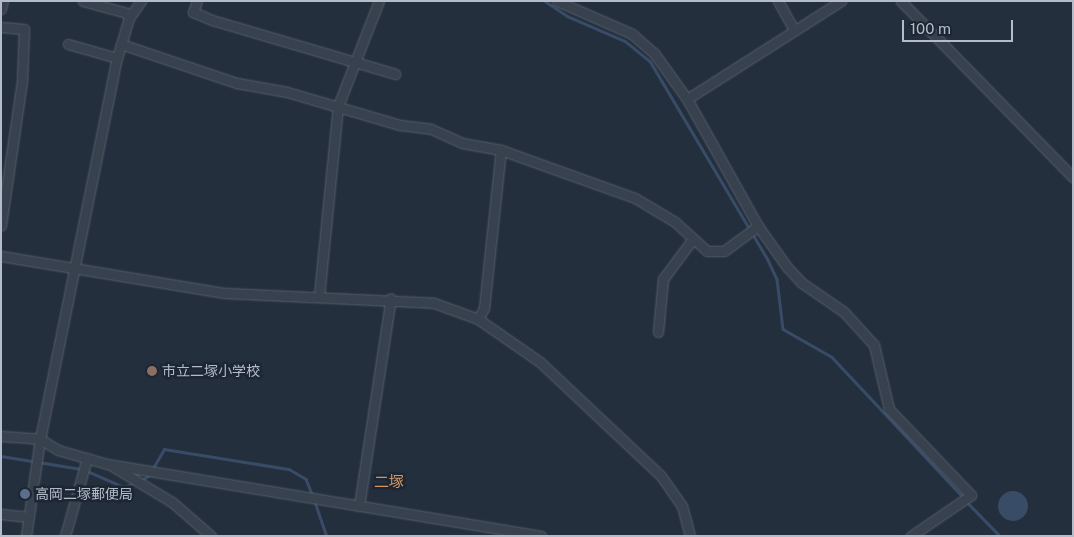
<!DOCTYPE html>
<html>
<head>
<meta charset="utf-8">
<style>
  body { margin:0 }
  #map { position:relative; width:1074px; height:537px; overflow:hidden; background:#242f3e; font-family:"Public Sans","Noto Sans JP",sans-serif }
  div>[style] { position:absolute }
  .water>* { inset:0; background:#394c67 }
  .round { border-radius:50% }
  .stream>* { height:2.5px; margin:-1.25px; padding:0 1.25px; transform-origin:1.25px; border-radius:1.25px; background:#394c67 }
  .roads { filter:drop-shadow(0 0 1px #565f6c) drop-shadow(0 0 1px #565f6c) }
  .minor>* { height:9px; margin:-4.5px; padding:0 4.5px; transform-origin:4.5px; border-radius:4.5px; background:#38414e }
  .dots>* { width:14px; height:14px; translate:-50% -50%; box-sizing:border-box; border:2px solid #1d2633; border-radius:50% }
  span { translate:-50% -50%; white-space:nowrap; text-align:center; line-height:1.15; -webkit-text-stroke:5px #1d2633; paint-order:stroke }
  .poi-label { font-size:14px; color:#b4bcc9 }
  .left { translate:0 -50%; text-align:left }
  .neighbourhood-label { font-size:15px; color:#d59563 }
  .frame { position:absolute; inset:0; border:2px solid #b4bcc9; pointer-events:none }
  .scale { position:absolute; left:902px; top:20px; width:111px; height:22px; box-sizing:border-box; border:2px solid #b4bcc9; border-top:0; padding-left:6px; font-size:15px; line-height:18px; white-space:nowrap; color:#b4bcc9; -webkit-text-stroke:4px #1d2633; paint-order:stroke }
</style>
</head>
<body>
<div id="map">
  <div class="water">
    <i class="round" style="left:998px;top:491px;width:30px;height:30px"></i>
  </div>
  <div class="stream">
    <i style="left:545px;top:1px;width:27px;rotate:34deg"></i>
    <i style="left:567px;top:16px;width:63px;rotate:23.3deg"></i>
    <i style="left:625px;top:41px;width:32px;rotate:39deg"></i>
    <i style="left:650px;top:61px;width:231px;rotate:59.3deg"></i>
    <i style="left:768px;top:260px;width:21px;rotate:65deg"></i>
    <i style="left:777px;top:279px;width:50px;rotate:83.2deg"></i>
    <i style="left:783px;top:329px;width:56px;rotate:29.7deg"></i>
    <i style="left:832px;top:357px;width:192px;rotate:46.9deg"></i>
    <i style="left:1px;top:456px;width:81px;rotate:9.2deg"></i>
    <i style="left:152px;top:470px;width:24px;rotate:-60deg"></i>
    <i style="left:164px;top:449px;width:127px;rotate:9.1deg"></i>
    <i style="left:289px;top:469px;width:20px;rotate:30deg"></i>
    <i style="left:306px;top:479px;width:18px;rotate:68deg"></i>
    <i style="left:87px;top:471px;width:40px;rotate:23.4deg"></i>
    <i style="left:124px;top:487px;width:12px;rotate:-20deg"></i>
    <i style="left:140px;top:481px;width:12px;rotate:-31deg"></i>
    <i style="left:966px;top:501px;width:49px;rotate:45.8deg"></i>
    <i style="left:315px;top:502px;width:36px;rotate:71deg"></i>
  </div>
  <div class="roads">
    <div class="minor">
      <i style="left:197px;top:1px;width:12px;rotate:110deg"></i>
      <i style="left:193px;top:12px;width:21px;rotate:23deg"></i>
      <i style="left:212px;top:20px;width:191px;rotate:16.4deg"></i>
      <i style="left:557px;top:1px;width:82px;rotate:23.7deg"></i>
      <i style="left:632px;top:34px;width:29px;rotate:41deg"></i>
      <i style="left:654px;top:53px;width:57px;rotate:54.3deg"></i>
      <i style="left:687px;top:99px;width:145px;rotate:60.8deg"></i>
      <i style="left:758px;top:226px;width:50px;rotate:54.7deg"></i>
      <i style="left:787px;top:267px;width:22px;rotate:47deg"></i>
      <i style="left:802px;top:283px;width:51px;rotate:34.6deg"></i>
      <i style="left:844px;top:312px;width:45px;rotate:47.7deg"></i>
      <i style="left:874px;top:345px;width:66px;rotate:76.8deg"></i>
      <i style="left:889px;top:409px;width:119px;rotate:46.4deg"></i>
      <i style="left:971px;top:495px;width:73px;rotate:145.7deg"></i>
      <i style="left:778px;top:1px;width:33px;rotate:61deg"></i>
      <i style="left:901px;top:1px;width:246px;rotate:45.7deg"></i>
      <i style="left:1px;top:9px;width:8px;rotate:-76deg"></i>
      <i style="left:129px;top:18px;width:21px;rotate:-55deg"></i>
      <i style="left:1px;top:27px;width:23px;rotate:5deg"></i>
      <i style="left:24px;top:29px;width:52px;rotate:92.2deg"></i>
      <i style="left:22px;top:81px;width:146px;rotate:98.3deg"></i>
      <i style="left:68px;top:44px;width:51px;rotate:15.9deg"></i>
      <i style="left:121px;top:44px;width:122px;rotate:18.6deg"></i>
      <i style="left:237px;top:83px;width:51px;rotate:10.2deg"></i>
      <i style="left:287px;top:92px;width:118px;rotate:16.3deg"></i>
      <i style="left:400px;top:125px;width:31px;rotate:7deg"></i>
      <i style="left:431px;top:129px;width:34px;rotate:24deg"></i>
      <i style="left:462px;top:143px;width:40px;rotate:10deg"></i>
      <i style="left:501px;top:150px;width:142px;rotate:19.7deg"></i>
      <i style="left:635px;top:198px;width:47px;rotate:31deg"></i>
      <i style="left:675px;top:222px;width:43px;rotate:42.2deg"></i>
      <i style="left:707px;top:251px;width:17px"></i>
      <i style="left:724px;top:251px;width:42px;rotate:-36.3deg"></i>
      <i style="left:687px;top:99px;width:183px;rotate:-32.5deg"></i>
      <i style="left:1px;top:256px;width:227px;rotate:9.4deg"></i>
      <i style="left:225px;top:293px;width:209px;rotate:2.7deg"></i>
      <i style="left:434px;top:303px;width:47px;rotate:20deg"></i>
      <i style="left:478px;top:319px;width:75px;rotate:34.7deg"></i>
      <i style="left:540px;top:362px;width:166px;rotate:43.3deg"></i>
      <i style="left:661px;top:476px;width:37px;rotate:55deg"></i>
      <i style="left:682px;top:506px;width:31px;rotate:75deg"></i>
      <i style="left:319px;top:296px;width:191px;rotate:-84.3deg"></i>
      <i style="left:338px;top:106px;width:113px;rotate:-68.7deg"></i>
      <i style="left:478px;top:319px;width:13px;rotate:-61deg"></i>
      <i style="left:484px;top:308px;width:159px;rotate:-83.9deg"></i>
      <i style="left:658px;top:332px;width:53px;rotate:-84.6deg"></i>
      <i style="left:663px;top:279px;width:49px;rotate:-53.4deg"></i>
      <i style="left:1px;top:436px;width:39px;rotate:4deg"></i>
      <i style="left:40px;top:439px;width:21px;rotate:31deg"></i>
      <i style="left:58px;top:450px;width:51px;rotate:15.9deg"></i>
      <i style="left:107px;top:464px;width:440px;rotate:9.4deg"></i>
      <i style="left:112px;top:466px;width:70px;rotate:31deg"></i>
      <i style="left:172px;top:502px;width:52px;rotate:41.1deg"></i>
      <i style="left:359px;top:506px;width:210px;rotate:-81.3deg"></i>
      <i style="left:1px;top:514px;width:28px;rotate:6deg"></i>
      <i style="left:26px;top:536px;width:98px;rotate:-81.8deg"></i>
      <i style="left:40px;top:439px;width:389px;rotate:-78.6deg"></i>
      <i style="left:117px;top:58px;width:42px;rotate:-73.3deg"></i>
      <i style="left:129px;top:18px;width:5px;rotate:-112deg"></i>
      <i style="left:127px;top:13px;width:46px;rotate:-164.7deg"></i>
      <i style="left:65px;top:536px;width:81px;rotate:-74.2deg"></i>
    </div>
  </div>
  <div class="dots">
    <i style="left:152px;top:371px;background:#8d6e63"></i>
    <i style="left:25px;top:494px;background:#5c6f8a"></i>
  </div>
  <div class="poi-label">
    <span class="left" style="left:162px;top:371px">市立二塚小学校</span>
    <span class="left" style="left:35px;top:494px">高岡二塚郵便局</span>
  </div>
  <div class="neighbourhood-label">
    <span style="left:389px;top:482px">二塚</span>
  </div>
  <div class="frame"></div>
  <div class="scale">100 m</div>
</div>
</body>
</html>
